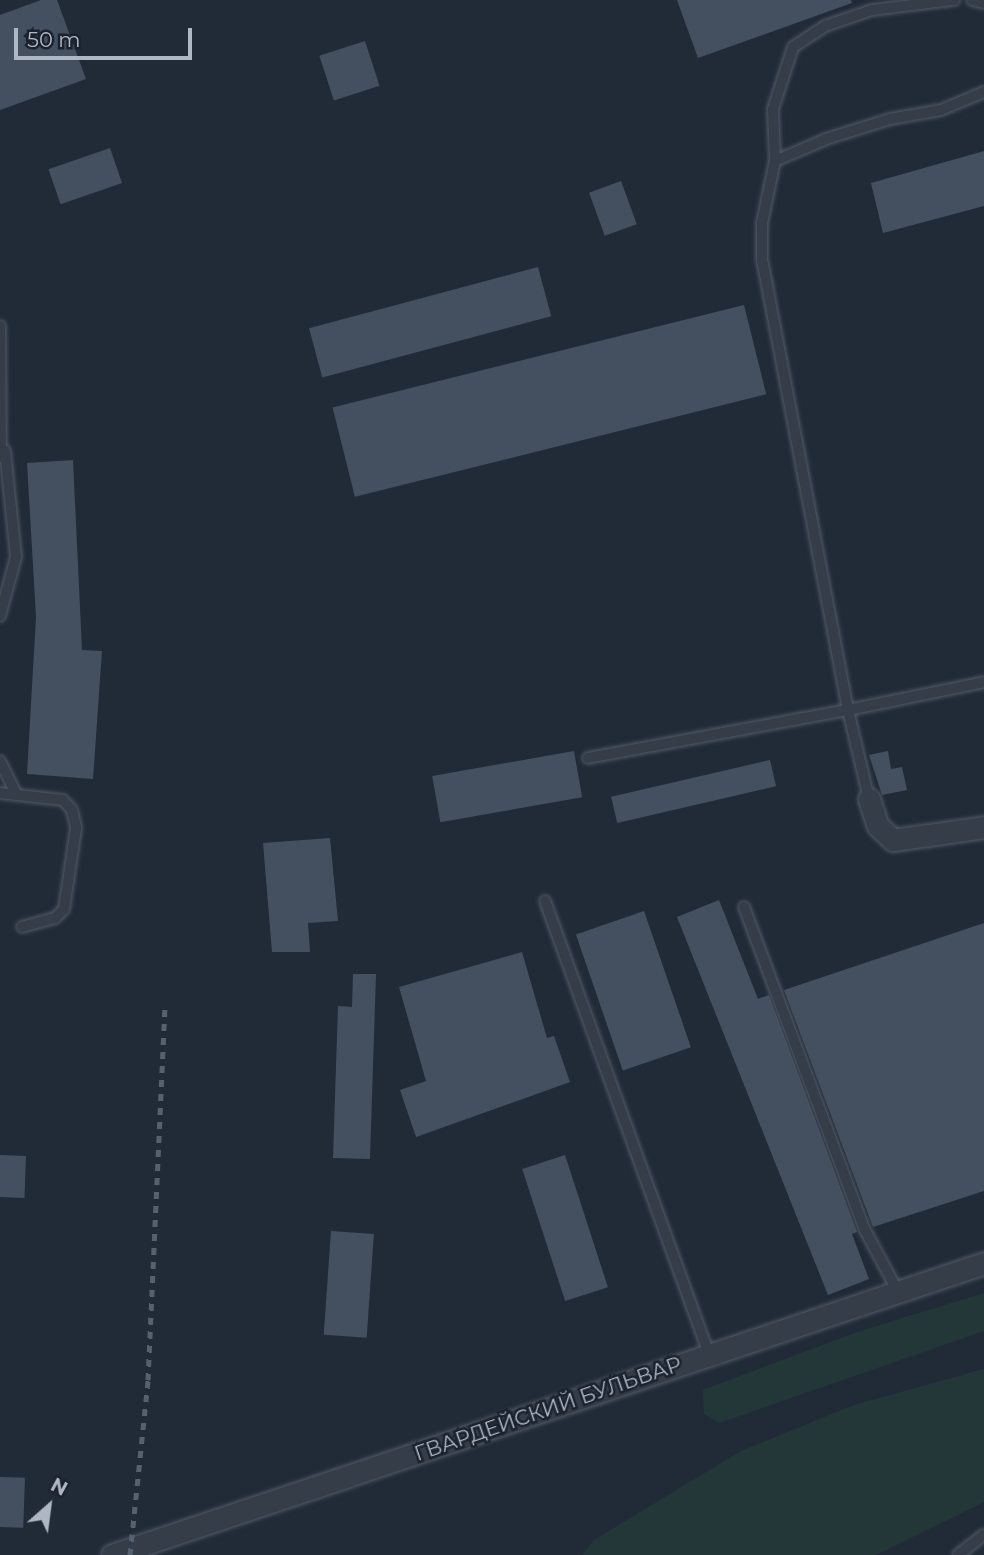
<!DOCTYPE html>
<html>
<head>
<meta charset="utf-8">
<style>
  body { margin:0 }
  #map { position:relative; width:984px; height:1555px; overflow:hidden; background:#212b38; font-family:Montserrat,sans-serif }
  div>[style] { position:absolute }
  .green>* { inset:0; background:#233739 }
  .building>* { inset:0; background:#445060; transform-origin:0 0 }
  .roads { filter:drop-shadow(0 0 2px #525a66) drop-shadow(0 0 2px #525a66) }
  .service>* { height:10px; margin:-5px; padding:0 5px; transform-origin:5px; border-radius:5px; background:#343d48 }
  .minor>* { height:21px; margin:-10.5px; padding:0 10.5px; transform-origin:10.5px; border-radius:10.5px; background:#343d48 }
  .rail>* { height:5px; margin-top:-2.5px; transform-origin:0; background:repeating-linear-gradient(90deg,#566170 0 7px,transparent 0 14px) }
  span { translate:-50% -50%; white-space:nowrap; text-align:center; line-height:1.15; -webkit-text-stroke:5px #1a222d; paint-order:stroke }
  .street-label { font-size:21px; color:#afb7c5 }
  .north { position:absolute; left:14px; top:1471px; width:70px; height:70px; -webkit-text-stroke:5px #1a222d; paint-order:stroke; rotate:28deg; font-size:19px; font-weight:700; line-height:28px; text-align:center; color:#afb7c5 }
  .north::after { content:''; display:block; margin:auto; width:24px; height:32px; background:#afb7c5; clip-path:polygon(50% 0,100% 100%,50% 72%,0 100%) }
  .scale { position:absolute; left:14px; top:28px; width:178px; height:32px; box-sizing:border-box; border:4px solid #afb7c5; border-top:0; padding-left:9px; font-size:21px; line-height:24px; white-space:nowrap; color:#afb7c5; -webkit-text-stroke:5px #1a222d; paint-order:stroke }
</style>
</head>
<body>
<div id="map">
  <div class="green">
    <i style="clip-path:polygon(984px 1293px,984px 1331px,719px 1423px,704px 1414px,703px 1390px,857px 1332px)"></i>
    <i style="clip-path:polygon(984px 1369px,984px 1502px,876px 1555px,582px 1555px,594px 1540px,741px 1451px,854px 1405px)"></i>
  </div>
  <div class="building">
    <i style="clip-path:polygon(41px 0,57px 0,86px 79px,0 110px,0 15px)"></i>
    <i style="clip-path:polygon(677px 0,851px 0,852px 3px,698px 58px)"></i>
    <i style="left:365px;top:41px;width:47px;height:48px;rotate:72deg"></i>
    <i style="left:110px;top:148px;width:37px;height:65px;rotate:71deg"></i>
    <i style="clip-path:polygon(984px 151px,984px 206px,883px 233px,871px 183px)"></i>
    <i style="left:621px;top:181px;width:46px;height:34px;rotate:70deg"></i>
    <i style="left:538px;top:267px;width:51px;height:237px;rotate:75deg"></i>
    <i style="left:744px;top:305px;width:92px;height:424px;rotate:76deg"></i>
    <i style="clip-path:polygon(73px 460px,82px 650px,102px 651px,93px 779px,27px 774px,36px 617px,27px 463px)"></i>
    <i style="left:574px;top:751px;width:47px;height:144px;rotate:80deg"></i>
    <i style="clip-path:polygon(888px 751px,891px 769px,902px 767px,907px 790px,882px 795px,869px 755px)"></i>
    <i style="left:770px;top:760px;width:27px;height:163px;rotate:77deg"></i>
    <i style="clip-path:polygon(330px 838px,338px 921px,308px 923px,310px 952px,272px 952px,263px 843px)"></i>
    <i style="clip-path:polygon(719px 900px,758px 999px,769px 995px,857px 1232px,852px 1234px,869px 1279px,828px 1295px,677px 917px)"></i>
    <i style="left:644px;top:911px;width:144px;height:72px;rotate:71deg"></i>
    <i style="clip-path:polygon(984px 923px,984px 1191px,873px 1227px,784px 990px)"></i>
    <i style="clip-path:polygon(522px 952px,547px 1038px,554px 1036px,570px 1082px,416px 1137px,400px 1090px,426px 1081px,399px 987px)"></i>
    <i style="clip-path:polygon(353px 974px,376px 974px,370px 1159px,333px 1158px,338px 1006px,352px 1007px)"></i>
    <i style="left:0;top:1155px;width:26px;height:42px;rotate:2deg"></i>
    <i style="left:565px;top:1155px;width:139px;height:45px;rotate:72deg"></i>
    <i style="left:331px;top:1231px;width:43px;height:104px;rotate:4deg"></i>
    <i style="left:0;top:1477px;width:25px;height:50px;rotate:2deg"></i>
  </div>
  <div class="roads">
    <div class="service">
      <i style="left:972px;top:0;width:12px;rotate:14deg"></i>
      <i style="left:775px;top:161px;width:56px;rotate:-23.3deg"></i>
      <i style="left:826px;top:139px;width:67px;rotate:-17.4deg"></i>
      <i style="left:890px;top:119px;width:52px;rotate:-10deg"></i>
      <i style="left:941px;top:110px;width:47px;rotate:-22.7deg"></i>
      <i style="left:0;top:326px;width:131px;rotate:89.6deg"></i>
      <i style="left:0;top:616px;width:61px;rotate:-74.8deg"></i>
      <i style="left:16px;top:557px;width:107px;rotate:-95.9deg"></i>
      <i style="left:588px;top:758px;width:264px;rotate:-10.5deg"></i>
      <i style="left:848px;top:710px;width:457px;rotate:-100.8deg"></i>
      <i style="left:762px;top:261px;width:38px;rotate:-90deg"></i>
      <i style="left:762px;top:223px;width:63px;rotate:-78.2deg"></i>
      <i style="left:775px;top:161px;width:52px;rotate:-92.2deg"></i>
      <i style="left:773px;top:109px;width:65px;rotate:-72.1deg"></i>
      <i style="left:793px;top:47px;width:38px;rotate:-33deg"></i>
      <i style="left:825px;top:26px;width:50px;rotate:-18.8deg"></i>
      <i style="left:872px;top:10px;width:83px;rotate:-7deg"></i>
      <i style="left:0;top:761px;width:34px;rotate:64deg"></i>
      <i style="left:0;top:793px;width:63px;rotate:6.3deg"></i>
      <i style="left:63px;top:800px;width:13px;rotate:48deg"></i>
      <i style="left:72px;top:810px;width:18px;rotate:77deg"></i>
      <i style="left:76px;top:828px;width:82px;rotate:98.4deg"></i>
      <i style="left:64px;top:909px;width:13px;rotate:135deg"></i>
      <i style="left:55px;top:918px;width:34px;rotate:165deg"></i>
      <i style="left:869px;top:799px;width:91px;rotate:-103.3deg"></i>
      <i style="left:848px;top:710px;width:139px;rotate:-11.6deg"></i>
      <i style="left:545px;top:901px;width:483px;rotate:70.1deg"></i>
      <i style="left:744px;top:907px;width:345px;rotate:69.5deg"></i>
      <i style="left:865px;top:1230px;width:70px;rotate:62deg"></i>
      <i style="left:958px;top:1555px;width:33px;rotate:-38deg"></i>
    </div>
    <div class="minor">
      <i style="left:869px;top:799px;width:28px;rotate:72deg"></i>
      <i style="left:878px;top:826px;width:21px;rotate:43deg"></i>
      <i style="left:893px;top:840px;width:92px;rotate:-8.1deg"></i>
      <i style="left:112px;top:1555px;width:920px;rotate:-18.51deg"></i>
    </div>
  </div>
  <div class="rail">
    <i style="left:130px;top:1555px;width:176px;rotate:-84.1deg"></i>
    <i style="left:148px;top:1380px;width:375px;rotate:-87.4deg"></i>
  </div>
  <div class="street-label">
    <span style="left:548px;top:1409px;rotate:-19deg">ГВАРДЕЙСКИЙ БУЛЬВАР</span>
  </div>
  <div class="north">N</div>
  <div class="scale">50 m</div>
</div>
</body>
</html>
